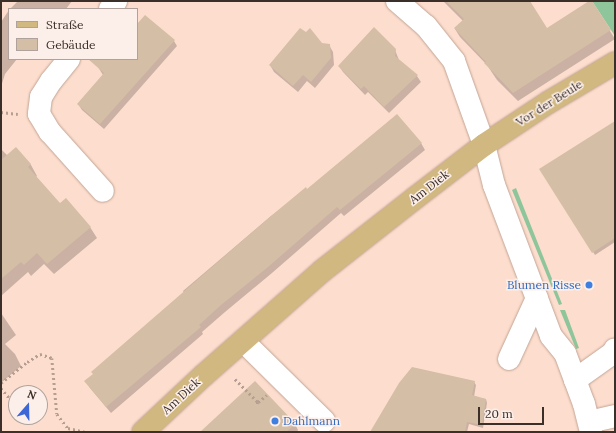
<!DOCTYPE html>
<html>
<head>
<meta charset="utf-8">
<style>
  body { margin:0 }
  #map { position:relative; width:616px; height:433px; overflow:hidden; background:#fddece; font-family:Lora,serif }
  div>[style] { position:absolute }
  .green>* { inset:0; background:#8ec59a }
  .shadow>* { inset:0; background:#0003 }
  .building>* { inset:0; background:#d5bea6 }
  .path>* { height:2.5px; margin-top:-1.25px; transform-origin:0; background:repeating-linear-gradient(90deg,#b69e91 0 2px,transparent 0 5px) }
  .roads { filter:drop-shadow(0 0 1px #c2a495) drop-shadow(0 0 1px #c2a495) }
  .minor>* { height:22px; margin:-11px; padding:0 11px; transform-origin:11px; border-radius:11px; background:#fff }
  .major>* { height:22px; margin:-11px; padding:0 11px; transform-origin:11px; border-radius:11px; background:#d1b880 }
  .dots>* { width:11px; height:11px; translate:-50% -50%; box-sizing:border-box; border:2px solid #fcefe9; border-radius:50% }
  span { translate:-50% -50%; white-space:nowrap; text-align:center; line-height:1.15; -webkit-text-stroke:3px #fcefe9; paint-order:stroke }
  .street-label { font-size:12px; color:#3b2f29 }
  .shop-label { font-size:12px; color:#366cbe }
  .right { translate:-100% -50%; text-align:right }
  .left { translate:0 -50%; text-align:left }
  .frame { position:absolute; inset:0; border:2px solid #3b2f29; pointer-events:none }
  .legend { position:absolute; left:8px; top:8px; width:130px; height:52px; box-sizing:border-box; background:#fcefe9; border:1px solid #afa29c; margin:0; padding:5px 7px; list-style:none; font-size:12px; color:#3b2f29 }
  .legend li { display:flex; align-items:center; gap:8px; height:20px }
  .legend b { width:20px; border:1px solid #afa29c }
  .north { position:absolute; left:8px; top:385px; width:40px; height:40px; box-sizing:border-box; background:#fcefe9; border:1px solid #afa29c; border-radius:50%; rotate:20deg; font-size:11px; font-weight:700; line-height:16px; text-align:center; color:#3b2f29 }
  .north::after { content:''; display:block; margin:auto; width:14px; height:18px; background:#3d66d7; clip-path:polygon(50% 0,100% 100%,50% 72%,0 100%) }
  .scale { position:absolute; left:478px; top:407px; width:66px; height:18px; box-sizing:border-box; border:2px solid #3b2f29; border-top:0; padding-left:5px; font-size:12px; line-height:14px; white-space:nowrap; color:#3b2f29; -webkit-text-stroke:3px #fcefe9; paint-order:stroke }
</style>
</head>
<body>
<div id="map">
  <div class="green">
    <i style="clip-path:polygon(592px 1px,615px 1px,615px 36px)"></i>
    <i style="clip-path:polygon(516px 188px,562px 304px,559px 305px,512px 190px)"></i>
    <i style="clip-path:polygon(560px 310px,565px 310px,579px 348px,576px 349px)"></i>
  </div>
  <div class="shadow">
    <i style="clip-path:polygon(18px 1px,72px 1px,66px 9px,10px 9px)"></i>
    <i style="clip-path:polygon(443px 1px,529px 1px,547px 30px,591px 1px,615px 39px,518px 101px,497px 80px,487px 65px,460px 37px,455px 29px,463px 21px)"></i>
    <i style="clip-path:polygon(9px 10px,9px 59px,17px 59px,5px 74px,1px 87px,1px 22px)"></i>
    <i style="clip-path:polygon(137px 24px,174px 41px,177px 46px,104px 129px,82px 110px,78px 104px,103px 75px,98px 67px,104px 59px,137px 59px)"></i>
    <i style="clip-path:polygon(322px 44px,329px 45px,333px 52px,334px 65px,315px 88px,307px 81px,298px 92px,274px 72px,270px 65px)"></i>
    <i style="clip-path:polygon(395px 50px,399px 60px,417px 76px,421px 82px,389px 113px,368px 92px,365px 95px,343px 72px,339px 66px)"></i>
    <i style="clip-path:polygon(615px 122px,615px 242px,595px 255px,541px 169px)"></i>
    <i style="clip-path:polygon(421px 143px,425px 150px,344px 216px,341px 213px,272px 273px,225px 312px,202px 332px,203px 334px,111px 413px,90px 388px,86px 381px,184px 293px,183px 291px,271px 216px,307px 190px)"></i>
    <i style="clip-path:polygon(1px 149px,8px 156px,16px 149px,31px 165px,37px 176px,36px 177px,60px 205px,90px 227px,97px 238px,54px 274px,44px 264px,31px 276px,28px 272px,1px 296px)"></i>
    <i style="clip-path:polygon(1px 313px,16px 335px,5px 344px,15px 354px,21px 366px,1px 383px)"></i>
    <i style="clip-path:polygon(474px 382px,476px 385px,474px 397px,486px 399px,487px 403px,483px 428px,469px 424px,467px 432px,371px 432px)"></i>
    <i style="clip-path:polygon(295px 424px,298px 430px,297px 432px,201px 432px)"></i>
  </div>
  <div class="building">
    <i style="clip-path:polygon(446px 1px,530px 1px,547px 28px,589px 1px,592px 1px,611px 30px,513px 93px,492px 71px,484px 63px,486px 62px,454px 28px,464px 19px)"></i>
    <i style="clip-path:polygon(145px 15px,175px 40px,100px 124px,77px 104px,104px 73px,88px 59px,137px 59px,137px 24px)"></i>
    <i style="clip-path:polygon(374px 27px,396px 49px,395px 56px,418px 75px,384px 107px,364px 86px,361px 89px,338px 66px)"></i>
    <i style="clip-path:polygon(300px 28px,306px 32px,310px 28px,322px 43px,330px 44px,331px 58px,311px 82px,303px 75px,293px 86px,269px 65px)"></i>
    <i style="clip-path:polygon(397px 114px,422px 143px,340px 210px,337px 207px,268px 267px,221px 305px,199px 325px,201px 327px,106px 407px,84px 381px,93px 374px,91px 372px,271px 216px,306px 187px,307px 189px)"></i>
    <i style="clip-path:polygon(615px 121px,615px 238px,592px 253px,539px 169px)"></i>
    <i style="clip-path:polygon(16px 147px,31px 164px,28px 167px,60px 203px,66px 198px,91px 227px,47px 264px,37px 253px,24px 265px,21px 262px,1px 279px,1px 160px)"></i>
    <i style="clip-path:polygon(412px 367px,475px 381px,472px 395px,486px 399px,482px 425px,467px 422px,465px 432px,370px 432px,399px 383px)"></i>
    <i style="clip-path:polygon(255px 381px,296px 424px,286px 432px,200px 432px)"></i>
  </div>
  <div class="path">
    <i style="left:1px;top:112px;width:17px;rotate:7deg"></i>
    <i style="left:235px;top:379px;width:33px;rotate:45deg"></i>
    <i style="left:258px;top:402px;width:4px;rotate:117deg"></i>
    <i style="left:1px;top:383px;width:33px;rotate:-39deg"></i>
    <i style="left:27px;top:362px;width:15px;rotate:-32deg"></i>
    <i style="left:40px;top:354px;width:13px;rotate:18deg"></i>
    <i style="left:52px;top:358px;width:56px;rotate:84.9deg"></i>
    <i style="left:57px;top:414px;width:18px;rotate:52deg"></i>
    <i style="left:68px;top:428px;width:18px;rotate:13deg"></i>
    <i style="left:1px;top:388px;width:23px;rotate:50deg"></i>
    <i style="left:258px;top:402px;width:11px;rotate:-38deg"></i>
  </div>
  <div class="roads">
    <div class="minor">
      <i style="left:397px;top:1px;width:38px;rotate:41deg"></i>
      <i style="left:426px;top:26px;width:45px;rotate:51.3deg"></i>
      <i style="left:454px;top:61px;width:89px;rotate:70.3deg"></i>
      <i style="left:484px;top:145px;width:41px;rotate:76deg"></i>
      <i style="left:494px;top:185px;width:161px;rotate:69.3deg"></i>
      <i style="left:551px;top:336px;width:22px;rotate:51deg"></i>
      <i style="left:565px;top:353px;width:54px;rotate:69.6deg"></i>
      <i style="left:584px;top:404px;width:29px;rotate:76deg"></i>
      <i style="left:110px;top:9px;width:10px;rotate:-53deg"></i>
      <i style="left:69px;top:59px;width:28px;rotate:129deg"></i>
      <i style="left:51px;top:81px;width:19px;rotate:122deg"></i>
      <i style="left:41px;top:97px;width:17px;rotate:97deg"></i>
      <i style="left:39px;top:114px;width:21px;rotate:59deg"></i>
      <i style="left:50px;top:132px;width:79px;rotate:48.1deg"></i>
      <i style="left:243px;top:341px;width:114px;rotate:44.6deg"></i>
      <i style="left:509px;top:359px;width:67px;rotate:-65.3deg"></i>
      <i style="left:575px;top:380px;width:47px;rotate:-35.4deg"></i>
      <i style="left:613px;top:353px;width:4px;rotate:-63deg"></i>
      <i style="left:589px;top:422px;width:27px;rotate:-13deg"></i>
    </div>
    <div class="major">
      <i style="left:143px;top:432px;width:83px;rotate:-43.1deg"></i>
      <i style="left:204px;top:375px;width:157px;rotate:-41.4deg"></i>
      <i style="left:322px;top:271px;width:118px;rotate:-38.1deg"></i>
      <i style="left:415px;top:198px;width:87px;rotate:-37.5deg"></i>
      <i style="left:484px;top:145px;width:78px;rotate:-33.5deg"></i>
      <i style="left:549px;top:102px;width:77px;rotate:-30.6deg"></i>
    </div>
  </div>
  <div class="dots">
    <i style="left:589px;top:285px;background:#3f7fe0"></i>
    <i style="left:275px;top:421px;background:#3f7fe0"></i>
  </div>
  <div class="street-label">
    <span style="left:549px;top:103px;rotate:-32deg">Vor der Beule</span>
    <span style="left:429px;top:187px;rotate:-38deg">Am Diek</span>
    <span style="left:181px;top:396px;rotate:-43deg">Am Diek</span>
  </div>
  <div class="shop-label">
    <span class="right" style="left:581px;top:285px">Blumen Risse</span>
    <span class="left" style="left:283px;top:421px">Dahlmann</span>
  </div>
  <div class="frame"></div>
  <ul class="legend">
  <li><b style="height:5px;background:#d1b880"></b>Straße</li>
  <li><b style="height:11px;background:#d5bea6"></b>Gebäude</li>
  </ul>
  <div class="north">N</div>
  <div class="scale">20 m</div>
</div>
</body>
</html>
